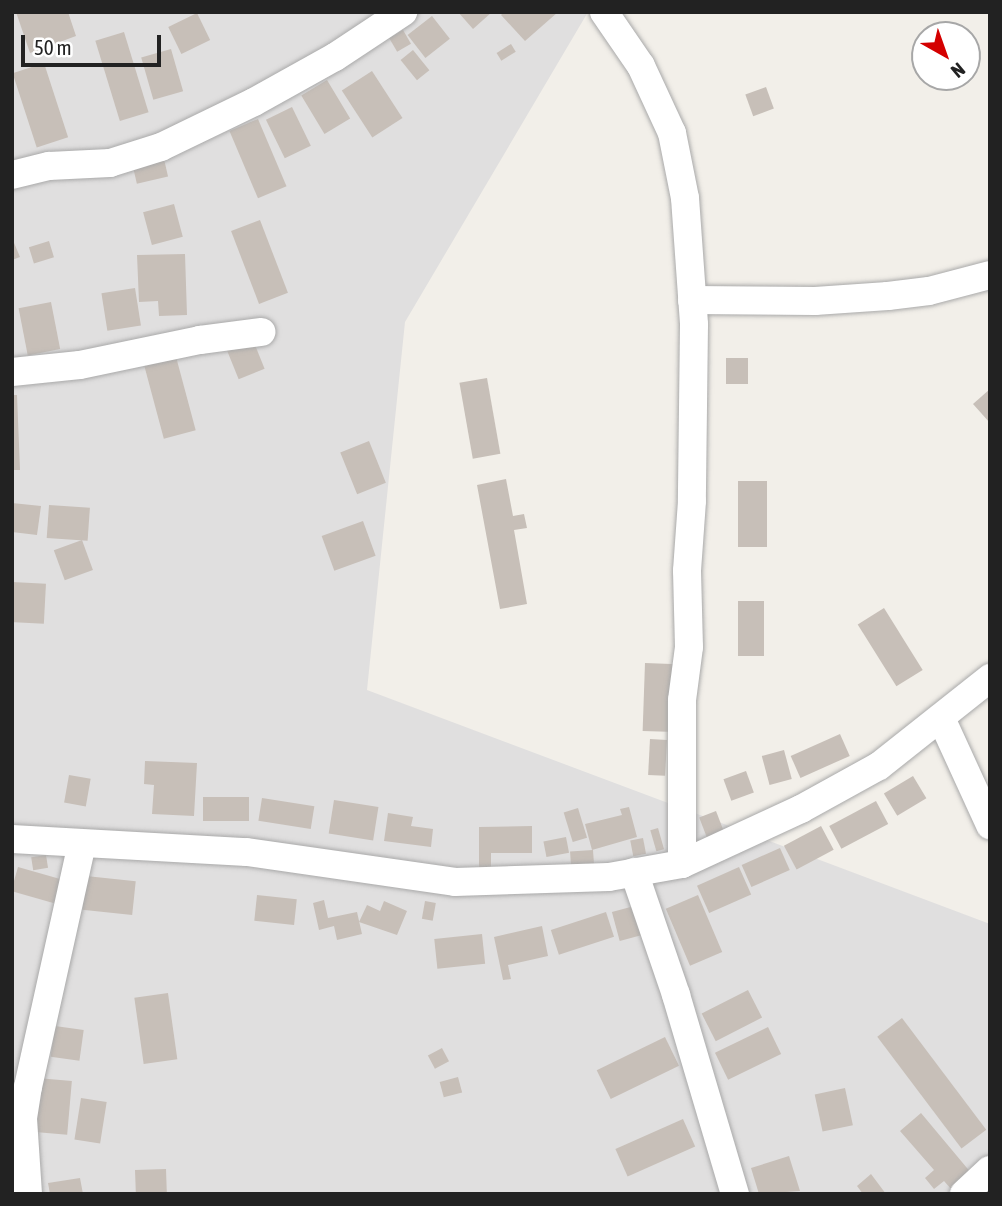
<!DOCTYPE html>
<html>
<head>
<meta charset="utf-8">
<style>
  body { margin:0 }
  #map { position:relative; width:1002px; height:1206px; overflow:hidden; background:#f2efe9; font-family:"Asap Condensed",sans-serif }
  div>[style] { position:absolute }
  .residential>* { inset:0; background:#e0dfdf }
  .building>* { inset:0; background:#c7bfb8; transform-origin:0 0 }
  .roads { filter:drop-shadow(0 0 2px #a9a9a9) drop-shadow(0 0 2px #a9a9a9) }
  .minor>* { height:28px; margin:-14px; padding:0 14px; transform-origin:14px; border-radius:14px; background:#fff }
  span { translate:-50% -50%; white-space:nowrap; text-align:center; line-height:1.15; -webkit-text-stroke:6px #fff; paint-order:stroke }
  .frame { position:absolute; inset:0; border:14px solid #222; pointer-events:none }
  .north { position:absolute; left:911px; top:21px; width:70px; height:70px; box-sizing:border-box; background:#fff; border:2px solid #a7a7a7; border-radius:50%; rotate:140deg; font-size:19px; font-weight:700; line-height:28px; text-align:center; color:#222 }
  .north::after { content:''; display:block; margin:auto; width:24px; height:32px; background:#d40000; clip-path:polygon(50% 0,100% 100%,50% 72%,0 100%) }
  .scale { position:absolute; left:21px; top:35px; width:140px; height:32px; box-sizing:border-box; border:4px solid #222; border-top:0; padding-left:9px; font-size:21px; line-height:24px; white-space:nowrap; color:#222; -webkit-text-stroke:5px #fff; paint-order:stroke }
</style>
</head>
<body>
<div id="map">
  <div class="residential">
    <i style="clip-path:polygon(12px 12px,588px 12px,405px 322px,367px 690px,990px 924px,990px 1194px,12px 1194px)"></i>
  </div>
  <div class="building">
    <i style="clip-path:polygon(16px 12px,68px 12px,76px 36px,30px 53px)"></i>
    <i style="clip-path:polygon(458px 12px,492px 12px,473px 29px)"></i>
    <i style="clip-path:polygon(504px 12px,558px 12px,525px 41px,501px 15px)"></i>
    <i style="left:197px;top:13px;width:30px;height:32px;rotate:64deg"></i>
    <i style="left:432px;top:16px;width:29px;height:31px;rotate:52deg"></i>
    <i style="left:403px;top:30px;width:16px;height:16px;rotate:60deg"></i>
    <i style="left:124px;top:32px;width:84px;height:30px;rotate:73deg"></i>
    <i style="left:511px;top:44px;width:9px;height:17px;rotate:58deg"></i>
    <i style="left:171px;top:49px;width:44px;height:31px;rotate:74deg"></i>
    <i style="left:413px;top:50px;width:26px;height:16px;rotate:51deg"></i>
    <i style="left:44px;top:63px;width:78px;height:33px;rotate:72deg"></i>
    <i style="left:372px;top:71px;width:56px;height:36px;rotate:57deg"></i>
    <i style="left:327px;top:80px;width:45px;height:30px;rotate:59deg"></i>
    <i style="left:766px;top:87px;width:23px;height:22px;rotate:70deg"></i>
    <i style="left:292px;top:107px;width:43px;height:29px;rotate:64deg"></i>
    <i style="left:258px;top:119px;width:73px;height:31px;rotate:67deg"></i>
    <i style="left:164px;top:159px;width:18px;height:32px;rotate:77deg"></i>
    <i style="left:174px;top:204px;width:34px;height:32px;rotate:75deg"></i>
    <i style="left:260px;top:220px;width:78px;height:31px;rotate:69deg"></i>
    <i style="clip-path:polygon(12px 238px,20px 257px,12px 260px)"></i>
    <i style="left:49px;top:241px;width:17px;height:21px;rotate:73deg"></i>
    <i style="clip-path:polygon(185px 254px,187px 315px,159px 316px,158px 301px,139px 302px,137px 255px)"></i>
    <i style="left:135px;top:288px;width:38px;height:34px;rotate:81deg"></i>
    <i style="left:51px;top:302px;width:48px;height:33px;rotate:79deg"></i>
    <i style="left:253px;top:340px;width:31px;height:28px;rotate:68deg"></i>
    <i style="left:175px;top:353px;width:80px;height:33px;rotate:75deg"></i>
    <i style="left:748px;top:358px;width:26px;height:22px;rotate:90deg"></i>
    <i style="left:487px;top:378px;width:77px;height:28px;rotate:80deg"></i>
    <i style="clip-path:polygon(990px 389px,990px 423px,973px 404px)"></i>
    <i style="clip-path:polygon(12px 395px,17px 395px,20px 470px,12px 470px)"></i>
    <i style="left:369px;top:441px;width:45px;height:31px;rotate:68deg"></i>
    <i style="clip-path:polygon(506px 479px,513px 516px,524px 514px,527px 528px,514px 530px,527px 604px,500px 609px,477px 485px)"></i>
    <i style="left:738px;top:481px;width:29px;height:66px"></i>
    <i style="clip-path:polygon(12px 503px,41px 506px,37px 535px,12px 532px)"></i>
    <i style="left:49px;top:505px;width:41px;height:33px;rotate:4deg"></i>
    <i style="left:363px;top:521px;width:37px;height:44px;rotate:70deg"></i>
    <i style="left:82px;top:540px;width:32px;height:30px;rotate:70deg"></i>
    <i style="left:12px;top:582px;width:34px;height:40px;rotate:3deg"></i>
    <i style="left:738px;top:601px;width:26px;height:55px"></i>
    <i style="left:884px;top:608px;width:73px;height:31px;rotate:58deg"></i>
    <i style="left:645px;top:663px;width:33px;height:68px;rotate:2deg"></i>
    <i style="left:840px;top:734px;width:24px;height:54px;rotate:66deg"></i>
    <i style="left:650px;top:739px;width:17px;height:36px;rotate:3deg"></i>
    <i style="left:784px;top:750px;width:30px;height:23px;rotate:75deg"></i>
    <i style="clip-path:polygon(145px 761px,197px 763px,194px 816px,152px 814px,154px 785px,144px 784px)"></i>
    <i style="left:746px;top:771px;width:23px;height:24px;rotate:70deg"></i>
    <i style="left:69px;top:775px;width:22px;height:28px;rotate:10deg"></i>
    <i style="left:913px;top:776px;width:26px;height:34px;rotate:59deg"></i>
    <i style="left:203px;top:797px;width:46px;height:24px"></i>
    <i style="left:262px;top:798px;width:53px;height:23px;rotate:9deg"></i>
    <i style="left:334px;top:800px;width:45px;height:34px;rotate:9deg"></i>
    <i style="left:876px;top:801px;width:26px;height:53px;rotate:62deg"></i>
    <i style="clip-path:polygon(629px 807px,637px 837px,592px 850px,585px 824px,622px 815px,620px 809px)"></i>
    <i style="left:578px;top:808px;width:31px;height:15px;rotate:73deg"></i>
    <i style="left:716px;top:811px;width:22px;height:18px;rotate:69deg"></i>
    <i style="clip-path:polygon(388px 813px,413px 817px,411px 826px,433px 829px,431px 847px,384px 841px)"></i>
    <i style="clip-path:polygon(532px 826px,532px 853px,491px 853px,491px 868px,479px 869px,479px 827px)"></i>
    <i style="left:821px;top:826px;width:27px;height:42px;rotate:62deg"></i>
    <i style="left:658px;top:828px;width:22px;height:8px;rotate:74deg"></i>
    <i style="left:566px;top:837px;width:16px;height:23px;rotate:79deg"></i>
    <i style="left:643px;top:838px;width:16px;height:13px;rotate:79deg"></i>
    <i style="left:780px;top:848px;width:24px;height:42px;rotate:66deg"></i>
    <i style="left:593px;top:850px;width:14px;height:23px;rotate:86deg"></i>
    <i style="left:46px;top:855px;width:13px;height:15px;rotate:81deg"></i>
    <i style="left:18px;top:867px;width:52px;height:25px;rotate:16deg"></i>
    <i style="left:739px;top:867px;width:30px;height:46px;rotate:66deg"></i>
    <i style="left:86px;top:876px;width:50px;height:34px;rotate:6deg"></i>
    <i style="left:257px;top:895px;width:40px;height:26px;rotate:6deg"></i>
    <i style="left:698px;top:895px;width:62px;height:35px;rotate:67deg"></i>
    <i style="clip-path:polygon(324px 900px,328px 918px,357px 912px,362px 934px,337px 940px,334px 926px,319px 930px,313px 903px)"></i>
    <i style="clip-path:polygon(384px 901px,407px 911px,397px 935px,359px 922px,367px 905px,380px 911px)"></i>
    <i style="left:425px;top:901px;width:11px;height:18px;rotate:10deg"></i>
    <i style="left:638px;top:905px;width:30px;height:27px;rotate:75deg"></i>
    <i style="left:606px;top:912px;width:26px;height:58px;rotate:72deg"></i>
    <i style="clip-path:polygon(542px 926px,548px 956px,508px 965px,511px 979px,503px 980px,494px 937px)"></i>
    <i style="left:482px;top:934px;width:30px;height:48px;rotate:84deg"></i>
    <i style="left:748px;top:990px;width:31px;height:52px;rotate:63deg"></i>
    <i style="left:168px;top:993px;width:67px;height:34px;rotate:82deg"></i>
    <i style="left:902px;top:1018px;width:140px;height:31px;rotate:53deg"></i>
    <i style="left:55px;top:1026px;width:29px;height:31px;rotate:8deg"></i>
    <i style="left:768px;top:1027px;width:30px;height:59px;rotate:64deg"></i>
    <i style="left:665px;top:1037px;width:32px;height:76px;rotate:64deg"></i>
    <i style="left:442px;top:1048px;width:15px;height:16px;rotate:62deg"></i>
    <i style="left:458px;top:1077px;width:16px;height:19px;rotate:75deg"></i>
    <i style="left:37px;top:1078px;width:35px;height:54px;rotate:5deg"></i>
    <i style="left:845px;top:1088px;width:38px;height:31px;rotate:78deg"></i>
    <i style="left:81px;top:1098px;width:26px;height:42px;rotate:9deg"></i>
    <i style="clip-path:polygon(921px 1113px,972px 1174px,952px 1190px,944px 1181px,934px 1189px,925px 1178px,934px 1170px,900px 1131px)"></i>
    <i style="left:683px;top:1119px;width:30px;height:74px;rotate:66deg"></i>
    <i style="clip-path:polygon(789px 1156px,800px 1191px,759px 1194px,751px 1168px)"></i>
    <i style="left:166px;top:1169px;width:25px;height:31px;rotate:88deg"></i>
    <i style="clip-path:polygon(871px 1174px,886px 1194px,863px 1194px,857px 1186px)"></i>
    <i style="clip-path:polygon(80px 1178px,83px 1194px,50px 1194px,48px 1183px)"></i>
  </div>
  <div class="roads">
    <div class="minor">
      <i style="left:604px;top:12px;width:65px;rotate:55.6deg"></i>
      <i style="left:641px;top:66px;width:74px;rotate:65.2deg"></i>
      <i style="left:672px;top:133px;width:66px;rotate:78.7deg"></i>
      <i style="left:685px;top:198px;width:127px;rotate:85.9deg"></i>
      <i style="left:694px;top:325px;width:176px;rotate:90.7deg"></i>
      <i style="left:692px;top:501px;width:70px;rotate:94.1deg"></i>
      <i style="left:687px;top:571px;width:76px;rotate:88.5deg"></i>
      <i style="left:689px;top:647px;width:53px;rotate:97.5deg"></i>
      <i style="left:682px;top:700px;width:164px;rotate:90deg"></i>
      <i style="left:12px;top:175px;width:38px;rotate:-14deg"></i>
      <i style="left:49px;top:166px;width:61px;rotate:-2.8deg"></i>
      <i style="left:110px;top:163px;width:53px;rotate:-17.4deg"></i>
      <i style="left:161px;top:147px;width:103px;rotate:-25.8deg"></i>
      <i style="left:254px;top:102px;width:93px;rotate:-29.1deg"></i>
      <i style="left:335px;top:57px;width:82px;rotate:-33.5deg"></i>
      <i style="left:692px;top:300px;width:123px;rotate:0.5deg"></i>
      <i style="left:815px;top:301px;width:73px;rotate:-3.9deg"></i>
      <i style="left:888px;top:296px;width:41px;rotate:-7deg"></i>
      <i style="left:929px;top:291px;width:63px;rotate:-14.7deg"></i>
      <i style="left:12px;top:372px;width:68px;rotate:-5.9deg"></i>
      <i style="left:80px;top:365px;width:123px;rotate:-11.8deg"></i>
      <i style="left:200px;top:340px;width:62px;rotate:-7.5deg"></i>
      <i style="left:941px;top:718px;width:118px;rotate:65.4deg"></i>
      <i style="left:12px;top:839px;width:235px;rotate:3.2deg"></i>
      <i style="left:247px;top:852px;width:210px;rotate:8.2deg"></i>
      <i style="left:455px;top:882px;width:154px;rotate:-1.9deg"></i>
      <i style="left:609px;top:877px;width:74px;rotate:-10.1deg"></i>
      <i style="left:682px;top:864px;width:131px;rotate:-24.8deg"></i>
      <i style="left:801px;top:809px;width:89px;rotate:-28.9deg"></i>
      <i style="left:879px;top:766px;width:142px;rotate:-38.4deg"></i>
      <i style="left:634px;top:872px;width:130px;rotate:71.1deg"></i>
      <i style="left:676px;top:995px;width:208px;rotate:73.5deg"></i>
      <i style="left:28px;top:1194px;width:76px;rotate:-93.8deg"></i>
      <i style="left:23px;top:1118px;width:31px;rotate:-81deg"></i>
      <i style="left:28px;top:1087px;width:249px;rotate:-77.5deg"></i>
      <i style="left:964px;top:1194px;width:35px;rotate:-43deg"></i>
    </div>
  </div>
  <div class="frame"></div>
  <div class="north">N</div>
  <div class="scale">50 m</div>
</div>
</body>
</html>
